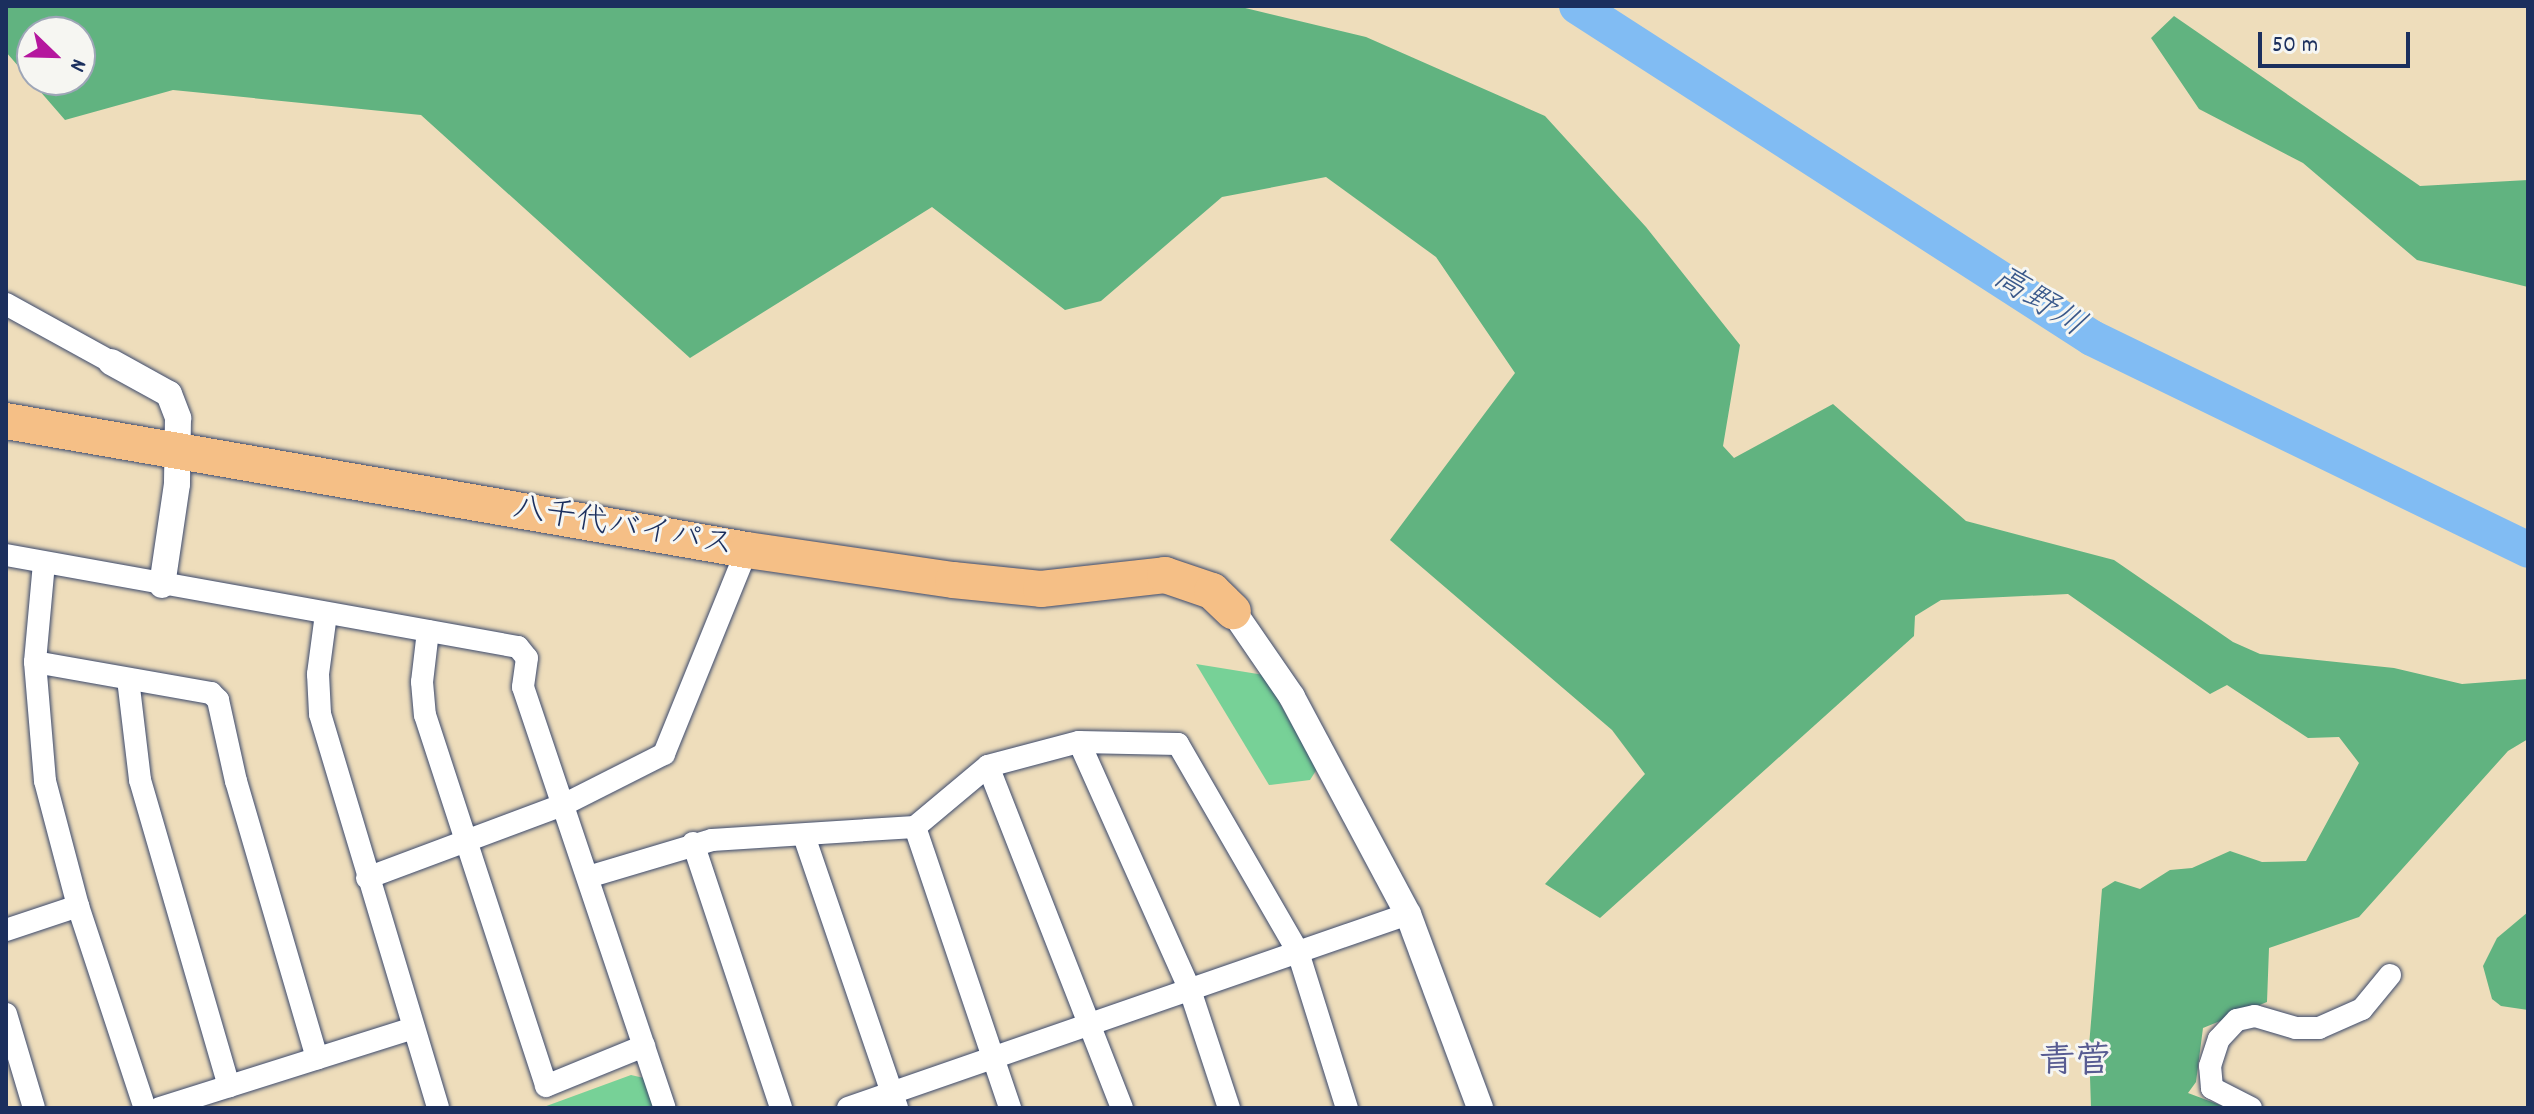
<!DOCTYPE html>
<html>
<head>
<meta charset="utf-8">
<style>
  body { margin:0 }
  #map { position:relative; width:2534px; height:1114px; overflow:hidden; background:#edb; font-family:Dekko,"Klee One",sans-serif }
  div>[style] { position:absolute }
  .green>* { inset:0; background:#77d197 }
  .forest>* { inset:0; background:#61b380 }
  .river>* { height:36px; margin:-18px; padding:0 18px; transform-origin:18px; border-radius:18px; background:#81bcf3 }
  .roads { filter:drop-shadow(0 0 2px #3b496c) drop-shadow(0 0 2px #3b496c) }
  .minor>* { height:22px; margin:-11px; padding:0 11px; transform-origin:11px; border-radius:11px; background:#fff }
  .tertiary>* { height:26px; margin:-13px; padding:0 13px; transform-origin:13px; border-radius:13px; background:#fff }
  .trunk>* { height:36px; margin:-18px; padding:0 18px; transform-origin:18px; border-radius:18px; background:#f5bf86 }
  span { translate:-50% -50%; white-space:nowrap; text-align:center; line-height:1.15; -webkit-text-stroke:6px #f6f6f2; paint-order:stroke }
  .street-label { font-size:32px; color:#1b2f5e }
  .water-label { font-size:34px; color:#3a598b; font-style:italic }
  .quarter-label { font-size:36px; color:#585c92; font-weight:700 }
  .frame { position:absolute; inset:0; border:8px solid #1b2f5e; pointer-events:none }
  .north { position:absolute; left:16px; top:16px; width:80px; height:80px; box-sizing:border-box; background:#f6f6f2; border:2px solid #9ea6b7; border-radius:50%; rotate:113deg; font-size:22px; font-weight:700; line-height:32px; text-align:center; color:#1b2f5e }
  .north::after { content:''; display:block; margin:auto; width:28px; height:36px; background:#b5179e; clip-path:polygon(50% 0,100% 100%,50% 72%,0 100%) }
  .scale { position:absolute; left:2258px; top:32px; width:152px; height:36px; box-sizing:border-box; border:4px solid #1b2f5e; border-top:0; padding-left:10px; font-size:24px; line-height:28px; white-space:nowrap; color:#1b2f5e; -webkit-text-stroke:6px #f6f6f2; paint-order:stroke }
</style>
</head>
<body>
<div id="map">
  <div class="green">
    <i style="clip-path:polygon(1196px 664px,1264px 675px,1317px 769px,1310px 780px,1269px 785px)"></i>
    <i style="clip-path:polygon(631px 1075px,644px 1078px,654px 1108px,541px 1108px)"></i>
  </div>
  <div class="forest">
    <i style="clip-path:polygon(evenodd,6px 6px,1237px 6px,1366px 37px,1545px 116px,1646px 227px,1740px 345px,1723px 446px,1734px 458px,1833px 404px,1966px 521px,2114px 560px,2233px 642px,2260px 654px,2394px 668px,2462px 684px,2528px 679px,2528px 739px,2508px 751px,2359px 917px,2269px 948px,2267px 1002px,2203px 1028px,2196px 1082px,2188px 1093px,2228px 1108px,2091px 1108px,2089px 1046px,2102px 889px,2115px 881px,2140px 889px,2170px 870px,2192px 868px,2230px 851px,2262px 862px,2306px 861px,2359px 763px,2339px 737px,2308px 738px,2227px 685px,2210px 694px,2068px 594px,1941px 600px,1915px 616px,1914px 636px,1600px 918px,1545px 884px,1645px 774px,1612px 730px,1390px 540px,1515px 373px,1436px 257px,1326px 177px,1222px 197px,1101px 301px,1065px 310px,932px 207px,690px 358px,421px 115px,173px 90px,65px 120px,6px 52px,6px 6px,32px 32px,80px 32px,80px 80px,32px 80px,32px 32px)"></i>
    <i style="clip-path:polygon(2174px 16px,2420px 186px,2528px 180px,2528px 287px,2417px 260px,2303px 163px,2199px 109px,2151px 38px)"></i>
    <i style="clip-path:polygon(2528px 912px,2528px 1010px,2501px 1006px,2492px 999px,2483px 966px,2497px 938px)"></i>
  </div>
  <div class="river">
    <i style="left:1577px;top:6px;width:613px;rotate:32.81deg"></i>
    <i style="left:2092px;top:338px;width:485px;rotate:25.9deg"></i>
  </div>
  <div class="roads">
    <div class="minor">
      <i style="left:6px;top:304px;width:120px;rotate:28.9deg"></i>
      <i style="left:6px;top:555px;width:520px;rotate:10.19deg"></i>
      <i style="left:518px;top:647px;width:14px;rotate:51deg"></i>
      <i style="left:527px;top:658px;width:29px;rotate:98deg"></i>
      <i style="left:523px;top:687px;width:444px;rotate:71.4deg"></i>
      <i style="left:44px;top:563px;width:99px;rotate:95.2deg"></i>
      <i style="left:35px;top:662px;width:119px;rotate:85.2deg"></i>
      <i style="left:45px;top:781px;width:129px;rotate:75.2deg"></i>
      <i style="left:78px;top:906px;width:213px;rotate:71.7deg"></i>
      <i style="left:326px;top:614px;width:61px;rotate:97.6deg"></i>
      <i style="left:318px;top:674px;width:40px;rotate:87.1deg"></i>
      <i style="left:320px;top:714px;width:411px;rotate:73.3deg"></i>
      <i style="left:428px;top:631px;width:51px;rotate:96.7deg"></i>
      <i style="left:422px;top:682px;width:33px;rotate:85deg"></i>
      <i style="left:425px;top:715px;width:390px;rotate:71.9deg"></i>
      <i style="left:546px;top:1086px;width:106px;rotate:-22.2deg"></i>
      <i style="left:35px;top:662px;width:179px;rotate:10deg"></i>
      <i style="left:211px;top:693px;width:10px;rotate:45deg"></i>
      <i style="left:218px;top:700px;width:83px;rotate:77.5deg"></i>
      <i style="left:236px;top:781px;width:289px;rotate:73.7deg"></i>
      <i style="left:128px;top:679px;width:102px;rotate:83.2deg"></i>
      <i style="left:140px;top:780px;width:319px;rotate:73.8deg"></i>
      <i style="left:1079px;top:742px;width:272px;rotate:65.9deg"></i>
      <i style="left:1190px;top:990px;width:124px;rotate:71.7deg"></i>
      <i style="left:988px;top:766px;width:367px;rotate:68.6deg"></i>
      <i style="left:915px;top:827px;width:297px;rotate:71.3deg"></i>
      <i style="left:804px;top:836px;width:287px;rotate:71.1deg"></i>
      <i style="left:693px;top:843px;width:279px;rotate:71.6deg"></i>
      <i style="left:588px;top:877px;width:129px;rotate:-16.6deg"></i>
      <i style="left:712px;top:840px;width:203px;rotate:-3.7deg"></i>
      <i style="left:915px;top:827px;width:95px;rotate:-39.9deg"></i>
      <i style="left:988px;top:766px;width:94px;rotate:-14.8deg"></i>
      <i style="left:1079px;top:742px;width:99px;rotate:1.2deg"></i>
      <i style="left:1178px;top:744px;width:240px;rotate:60deg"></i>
      <i style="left:1298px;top:952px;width:164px;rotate:72.6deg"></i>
      <i style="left:367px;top:878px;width:211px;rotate:-20.5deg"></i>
      <i style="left:565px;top:804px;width:111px;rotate:-26.8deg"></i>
      <i style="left:664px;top:754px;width:220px;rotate:-67.9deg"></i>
      <i style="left:6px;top:930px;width:76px;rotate:-18.4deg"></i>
      <i style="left:6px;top:1014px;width:98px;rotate:73.4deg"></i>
      <i style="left:160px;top:1108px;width:265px;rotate:-17.5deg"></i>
      <i style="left:848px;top:1108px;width:593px;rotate:-19.11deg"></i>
      <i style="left:2251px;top:1108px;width:44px;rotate:-152.9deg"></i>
      <i style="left:2212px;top:1088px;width:22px;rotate:-95deg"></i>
      <i style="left:2210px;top:1066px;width:28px;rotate:-72deg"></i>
      <i style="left:2219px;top:1039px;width:26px;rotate:-47deg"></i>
      <i style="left:2237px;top:1020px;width:18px;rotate:-13deg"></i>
      <i style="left:2255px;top:1016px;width:43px;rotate:16.3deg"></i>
      <i style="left:2296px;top:1028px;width:23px"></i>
      <i style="left:2319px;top:1028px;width:47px;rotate:-23.8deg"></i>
      <i style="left:2362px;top:1009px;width:44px;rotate:-50.5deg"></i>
    </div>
    <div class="tertiary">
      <i style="left:111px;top:362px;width:66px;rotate:28.9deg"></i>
      <i style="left:169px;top:394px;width:26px;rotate:69deg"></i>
      <i style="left:178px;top:418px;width:66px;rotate:90.9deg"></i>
      <i style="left:177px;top:484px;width:102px;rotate:98.4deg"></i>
      <i style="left:1233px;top:611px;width:104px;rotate:55.5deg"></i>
      <i style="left:1292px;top:697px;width:246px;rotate:61.9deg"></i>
      <i style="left:1408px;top:914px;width:207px;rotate:69.6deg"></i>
    </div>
    <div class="trunk">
      <i style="left:6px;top:421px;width:752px;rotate:9.88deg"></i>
      <i style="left:747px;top:550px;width:208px;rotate:8.3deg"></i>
      <i style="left:953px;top:580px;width:88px;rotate:5.8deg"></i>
      <i style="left:1041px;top:589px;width:125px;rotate:-6.4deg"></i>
      <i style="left:1165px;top:575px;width:50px;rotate:18.8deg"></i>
      <i style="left:1212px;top:591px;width:29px;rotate:44deg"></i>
    </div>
  </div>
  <div class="street-label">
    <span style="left:623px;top:529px;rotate:10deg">八千代バイパス</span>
  </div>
  <div class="water-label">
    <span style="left:2038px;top:303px;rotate:33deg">高野川</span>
  </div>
  <div class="quarter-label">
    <span style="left:2075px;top:1065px">青菅</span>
  </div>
  <div class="frame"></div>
  <div class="north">N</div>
  <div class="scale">50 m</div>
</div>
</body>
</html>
